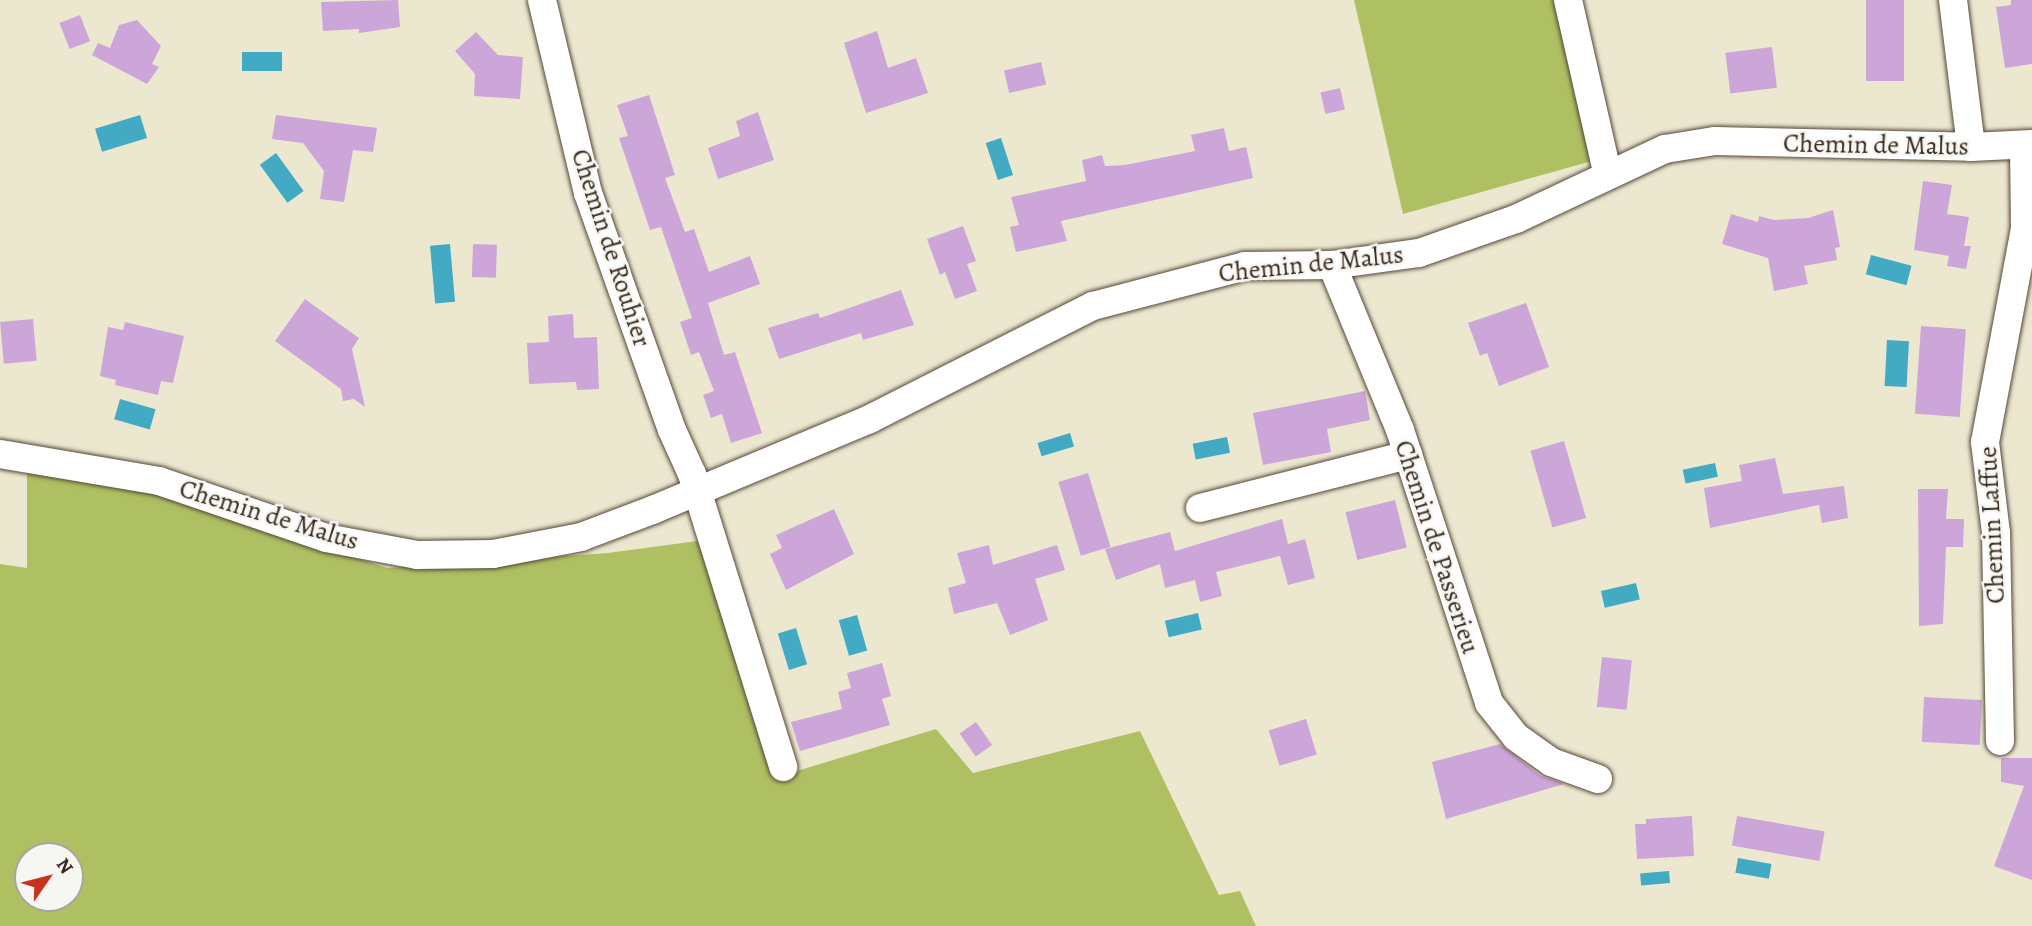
<!DOCTYPE html>
<html>
<head>
<meta charset="utf-8">
<style>
  body { margin:0 }
  #map { position:relative; width:2032px; height:926px; overflow:hidden; background:#ece8d0; font-family:Alegreya,serif }
  div>[style] { position:absolute }
  .green>* { inset:0; background:#afc063 }
  .water>* { inset:0; background:#42aac2; transform-origin:0 0 }
  .building>* { inset:0; background:#cda6d9; transform-origin:0 0 }
  .roads { filter:drop-shadow(0 0 2px #564639) drop-shadow(0 0 2px #564639) }
  .street>* { height:28px; margin:-14px; padding:0 14px; transform-origin:14px; border-radius:14px; background:#fff }
  span { translate:-50% -50%; white-space:nowrap; text-align:center; line-height:1.15; -webkit-text-stroke:5px #f6f6f2; paint-order:stroke }
  .street-label { font-size:26px; color:#3b2a1e }
  .north { position:absolute; left:14px; top:842px; width:70px; height:70px; box-sizing:border-box; background:#f6f6f2; border:2px solid #aba49d; border-radius:50%; rotate:55deg; font-size:19px; font-weight:700; line-height:28px; text-align:center; color:#3b2a1e }
  .north::after { content:''; display:block; margin:auto; width:24px; height:32px; background:#c8321e; clip-path:polygon(50% 0,100% 100%,50% 72%,0 100%) }
</style>
</head>
<body>
<div id="map">
  <div class="green">
    <i style="clip-path:polygon(1354px 0,1561px 0,1592px 161px,1403px 214px)"></i>
    <i style="clip-path:polygon(evenodd,27px 471px,155px 491px,387px 568px,608px 553px,712px 539px,790px 773px,936px 729px,973px 773px,1140px 731px,1219px 895px,1240px 891px,1256px 926px,0 926px,0 564px,27px 568px,27px 471px,28px 856px,70px 856px,70px 898px,28px 898px,28px 856px)"></i>
  </div>
  <div class="water">
    <i style="left:282px;top:52px;width:19px;height:40px;rotate:90deg"></i>
    <i style="left:140px;top:115px;width:24px;height:47px;rotate:73deg"></i>
    <i style="left:1001px;top:138px;width:39px;height:16px;rotate:72deg"></i>
    <i style="left:276px;top:153px;width:47px;height:20px;rotate:54deg"></i>
    <i style="left:450px;top:244px;width:58px;height:20px;rotate:85deg"></i>
    <i style="left:1871px;top:255px;width:42px;height:20px;rotate:15deg"></i>
    <i style="left:1887px;top:340px;width:22px;height:46px;rotate:3deg"></i>
    <i style="left:120px;top:399px;width:37px;height:21px;rotate:16deg"></i>
    <i style="left:1070px;top:433px;width:14px;height:34px;rotate:73deg"></i>
    <i style="left:1227px;top:437px;width:16px;height:35px;rotate:79deg"></i>
    <i style="left:1715px;top:463px;width:14px;height:33px;rotate:78deg"></i>
    <i style="left:1636px;top:583px;width:17px;height:36px;rotate:77deg"></i>
    <i style="left:1198px;top:613px;width:17px;height:34px;rotate:77deg"></i>
    <i style="left:857px;top:615px;width:37px;height:19px;rotate:74deg"></i>
    <i style="left:796px;top:628px;width:38px;height:19px;rotate:73deg"></i>
    <i style="left:1738px;top:858px;width:34px;height:15px;rotate:10deg"></i>
    <i style="left:1669px;top:871px;width:12px;height:29px;rotate:85deg"></i>
  </div>
  <div class="building">
    <i style="clip-path:polygon(398px 0,400px 27px,359px 33px,359px 29px,323px 31px,321px 2px)"></i>
    <i style="left:1866px;top:0;width:38px;height:81px"></i>
    <i style="clip-path:polygon(2011px 0,2032px 0,2032px 64px,2005px 68px,1996px 7px,2011px 5px)"></i>
    <i style="left:80px;top:15px;width:28px;height:22px;rotate:69deg"></i>
    <i style="clip-path:polygon(137px 20px,161px 46px,152px 64px,159px 67px,147px 84px,92px 55px,98px 43px,110px 48px,119px 25px)"></i>
    <i style="clip-path:polygon(877px 31px,888px 68px,916px 58px,928px 93px,866px 113px,844px 43px)"></i>
    <i style="clip-path:polygon(476px 32px,498px 55px,523px 57px,520px 99px,474px 96px,475px 74px,455px 51px)"></i>
    <i style="left:1772px;top:47px;width:41px;height:47px;rotate:83deg"></i>
    <i style="left:1041px;top:62px;width:23px;height:38px;rotate:77deg"></i>
    <i style="left:1340px;top:88px;width:22px;height:20px;rotate:77deg"></i>
    <i style="clip-path:polygon(649px 95px,675px 175px,665px 178px,685px 232px,694px 229px,709px 272px,750px 256px,760px 284px,708px 303px,724px 355px,735px 352px,762px 433px,731px 443px,722px 414px,711px 418px,703px 395px,714px 391px,699px 352px,691px 355px,680px 322px,692px 318px,661px 227px,650px 230px,619px 138px,628px 136px,617px 105px)"></i>
    <i style="clip-path:polygon(758px 112px,774px 160px,718px 179px,708px 148px,740px 136px,736px 121px)"></i>
    <i style="clip-path:polygon(276px 115px,377px 128px,373px 152px,353px 150px,344px 202px,320px 199px,324px 171px,303px 143px,272px 139px)"></i>
    <i style="clip-path:polygon(1224px 128px,1229px 151px,1246px 147px,1253px 178px,1061px 221px,1067px 241px,1016px 252px,1010px 227px,1019px 225px,1011px 197px,1086px 181px,1082px 160px,1102px 155px,1105px 166px,1125px 165px,1195px 151px,1191px 135px)"></i>
    <i style="clip-path:polygon(1923px 181px,1952px 185px,1947px 214px,1969px 217px,1964px 246px,1971px 246px,1966px 269px,1947px 266px,1949px 256px,1914px 250px)"></i>
    <i style="clip-path:polygon(1833px 210px,1840px 247px,1835px 248px,1837px 260px,1804px 266px,1808px 284px,1774px 291px,1768px 258px,1722px 244px,1731px 214px,1758px 222px,1759px 216px,1774px 220px,1808px 218px)"></i>
    <i style="clip-path:polygon(963px 226px,976px 261px,967px 264px,977px 291px,955px 299px,945px 272px,940px 275px,927px 239px)"></i>
    <i style="left:473px;top:244px;width:24px;height:33px;rotate:2deg"></i>
    <i style="clip-path:polygon(901px 290px,914px 325px,863px 340px,861px 333px,779px 359px,768px 328px,818px 313px,820px 318px)"></i>
    <i style="clip-path:polygon(305px 299px,359px 338px,352px 349px,365px 407px,354px 399px,343px 401px,341px 389px,275px 341px)"></i>
    <i style="clip-path:polygon(1526px 303px,1549px 367px,1499px 386px,1487px 353px,1480px 356px,1468px 323px)"></i>
    <i style="clip-path:polygon(573px 314px,574px 338px,597px 337px,599px 389px,577px 390px,576px 382px,529px 384px,527px 343px,549px 342px,548px 316px)"></i>
    <i style="left:33px;top:319px;width:42px;height:33px;rotate:85deg"></i>
    <i style="clip-path:polygon(125px 322px,184px 336px,173px 383px,161px 381px,158px 395px,115px 385px,116px 380px,100px 376px,108px 327px,123px 330px)"></i>
    <i style="left:1921px;top:326px;width:45px;height:88px;rotate:4deg"></i>
    <i style="clip-path:polygon(1365px 391px,1370px 420px,1327px 429px,1331px 452px,1263px 465px,1253px 413px)"></i>
    <i style="left:1564px;top:441px;width:80px;height:35px;rotate:74deg"></i>
    <i style="clip-path:polygon(1775px 458px,1783px 494px,1844px 486px,1848px 518px,1822px 523px,1819px 505px,1710px 528px,1704px 488px,1742px 481px,1739px 465px)"></i>
    <i style="left:1088px;top:473px;width:77px;height:31px;rotate:73deg"></i>
    <i style="clip-path:polygon(1918px 489px,1948px 489px,1946px 519px,1964px 519px,1963px 547px,1946px 547px,1943px 624px,1919px 626px)"></i>
    <i style="left:1395px;top:500px;width:49px;height:51px;rotate:76deg"></i>
    <i style="clip-path:polygon(834px 509px,854px 554px,786px 590px,770px 554px,782px 548px,776px 535px)"></i>
    <i style="clip-path:polygon(1282px 519px,1288px 544px,1305px 539px,1315px 578px,1288px 585px,1280px 556px,1216px 572px,1222px 596px,1200px 602px,1195px 580px,1165px 588px,1160px 564px,1116px 580px,1105px 549px,1170px 532px,1175px 551px)"></i>
    <i style="clip-path:polygon(989px 545px,993px 565px,1057px 545px,1065px 570px,1035px 579px,1048px 620px,1010px 635px,997px 603px,954px 614px,948px 588px,966px 583px,957px 553px)"></i>
    <i style="left:1602px;top:657px;width:30px;height:50px;rotate:6deg"></i>
    <i style="clip-path:polygon(882px 663px,891px 696px,882px 699px,890px 725px,800px 751px,791px 722px,842px 709px,838px 692px,851px 688px,847px 673px)"></i>
    <i style="left:1982px;top:700px;width:45px;height:58px;rotate:93deg"></i>
    <i style="left:1306px;top:719px;width:37px;height:39px;rotate:73deg"></i>
    <i style="left:976px;top:722px;width:28px;height:20px;rotate:55deg"></i>
    <i style="clip-path:polygon(1500px 744px,1541px 776px,1564px 784px,1446px 819px,1432px 762px)"></i>
    <i style="clip-path:polygon(2001px 758px,2032px 758px,2032px 880px,1994px 866px,2024px 786px,2001px 782px)"></i>
    <i style="clip-path:polygon(1692px 816px,1694px 856px,1637px 859px,1635px 824px,1646px 824px,1646px 819px)"></i>
    <i style="left:1737px;top:816px;width:89px;height:30px;rotate:10deg"></i>
  </div>
  <div class="roads">
    <div class="street">
      <i style="left:542px;top:0;width:198px;rotate:76.6deg"></i>
      <i style="left:588px;top:193px;width:251px;rotate:70.5deg"></i>
      <i style="left:672px;top:430px;width:48px;rotate:65.6deg"></i>
      <i style="left:692px;top:474px;width:307px;rotate:72.7deg"></i>
      <i style="left:1568px;top:0;width:176px;rotate:77.2deg"></i>
      <i style="left:1953px;top:0;width:148px;rotate:83deg"></i>
      <i style="left:1332px;top:265px;width:178px;rotate:67.6deg"></i>
      <i style="left:1400px;top:430px;width:287px;rotate:71.9deg"></i>
      <i style="left:1489px;top:703px;width:43px;rotate:51.5deg"></i>
      <i style="left:1516px;top:737px;width:43px;rotate:35.5deg"></i>
      <i style="left:1551px;top:762px;width:50px;rotate:19.9deg"></i>
      <i style="left:0;top:454px;width:161px;rotate:9.6deg"></i>
      <i style="left:159px;top:481px;width:176px;rotate:18.8deg"></i>
      <i style="left:326px;top:538px;width:93px;rotate:10.6deg"></i>
      <i style="left:417px;top:555px;width:76px;rotate:-0.8deg"></i>
      <i style="left:493px;top:554px;width:90px;rotate:-10.9deg"></i>
      <i style="left:581px;top:537px;width:79px;rotate:-20.7deg"></i>
      <i style="left:655px;top:509px;width:233px;rotate:-22.7deg"></i>
      <i style="left:870px;top:419px;width:250px;rotate:-26.9deg"></i>
      <i style="left:1093px;top:306px;width:157px;rotate:-14.7deg"></i>
      <i style="left:1245px;top:266px;width:87px;rotate:-0.7deg"></i>
      <i style="left:1332px;top:265px;width:88px;rotate:-7.9deg"></i>
      <i style="left:1419px;top:253px;width:103px;rotate:-19.3deg"></i>
      <i style="left:1516px;top:219px;width:165px;rotate:-25.2deg"></i>
      <i style="left:1665px;top:149px;width:51px;rotate:-9.1deg"></i>
      <i style="left:1715px;top:141px;width:256px;rotate:1.3deg"></i>
      <i style="left:1971px;top:147px;width:61px;rotate:-2.8deg"></i>
      <i style="left:1200px;top:508px;width:215px;rotate:-14.3deg"></i>
      <i style="left:2000px;top:741px;width:208px;rotate:-91.1deg"></i>
      <i style="left:1996px;top:533px;width:92px;rotate:-96.9deg"></i>
      <i style="left:1985px;top:442px;width:217px;rotate:-79.4deg"></i>
      <i style="left:2025px;top:229px;width:83px;rotate:-90.7deg"></i>
    </div>
  </div>
  <div class="street-label">
    <span style="left:1876px;top:145px;rotate:1deg">Chemin de Malus</span>
    <span style="left:611px;top:248px;rotate:72deg">Chemin de Rouhier</span>
    <span style="left:1311px;top:264px;rotate:-6deg">Chemin de Malus</span>
    <span style="left:269px;top:515px;rotate:17deg">Chemin de Malus</span>
    <span style="left:1992px;top:525px;rotate:-93deg">Chemin Laffue</span>
    <span style="left:1437px;top:547px;rotate:72deg">Chemin de Passerieu</span>
  </div>
  <div class="north">N</div>
</div>
</body>
</html>
